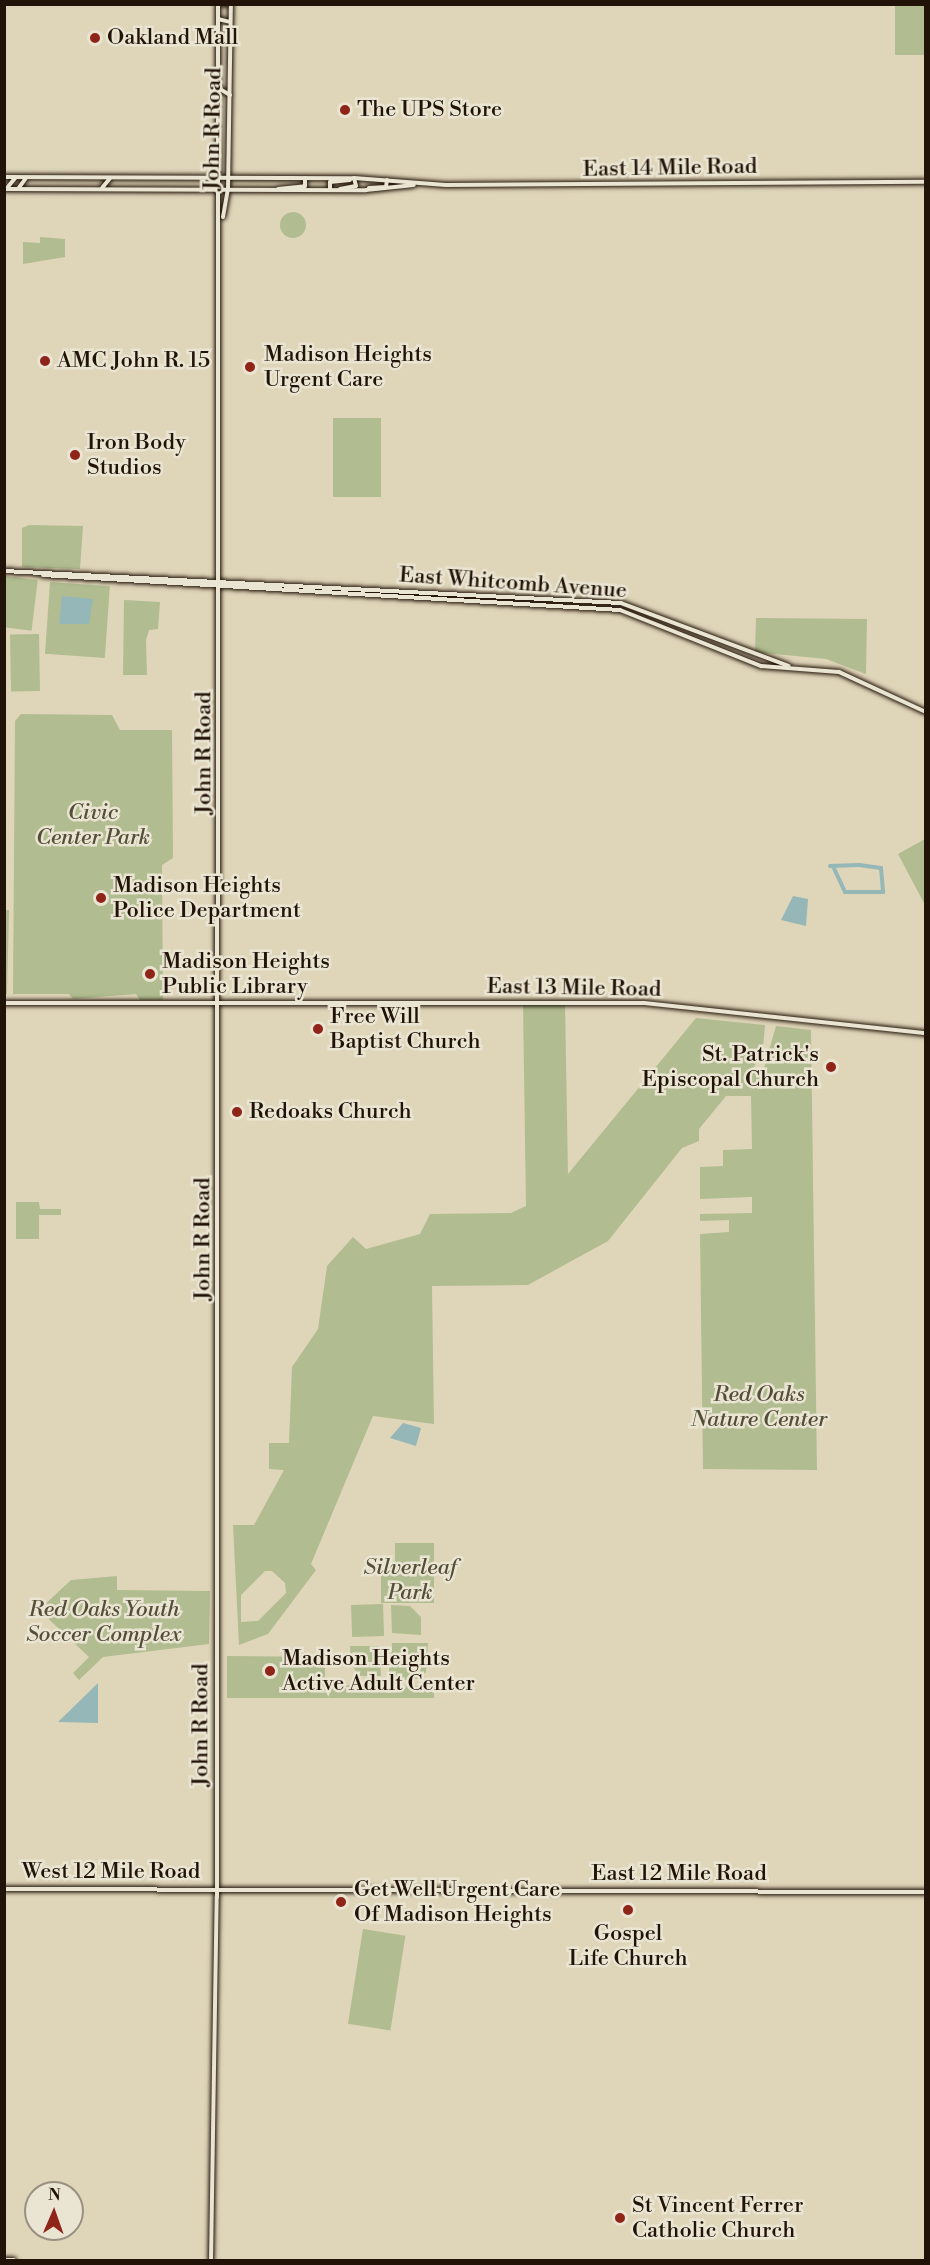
<!DOCTYPE html>
<html>
<head>
<meta charset="utf-8">
<style>
  body { margin:0 }
  #map { position:relative; width:930px; height:2265px; overflow:hidden; background:#dfd5b9; font-family:"Libre Bodoni",serif }
  div>[style] { position:absolute }
  .green>* { inset:0; background:#b1bd90; transform-origin:0 0 }
  .round { border-radius:50% }
  .water>* { inset:0; background:#96b7b7 }
  .canal>* { height:4px; margin:-2px; padding:0 2px; transform-origin:2px; border-radius:2px; background:#96b7b7 }
  .roads { filter:drop-shadow(0 0 2px #211307) drop-shadow(0 0 2px #211307) }
  .secondary>* { height:4px; margin:-2px; padding:0 2px; transform-origin:2px; border-radius:2px; background:#eae4d2 }
  .dots>* { width:16px; height:16px; translate:-50% -50%; box-sizing:border-box; border:3px solid #eae4d2; border-radius:50% }
  span { translate:-50% -50%; white-space:nowrap; text-align:center; line-height:1.15; -webkit-text-stroke:5px #eae4d2; paint-order:stroke }
  .poi-label { font-size:22px; color:#211307 }
  .left { translate:0 -50%; text-align:left }
  .right { translate:-100% -50%; text-align:right }
  .street-label { font-size:22px; color:#211307 }
  .park-label { font-size:22px; color:#534e37; font-style:italic }
  .frame { position:absolute; inset:0; border:6px solid #211307; pointer-events:none }
  .north { position:absolute; left:24px; top:2181px; width:60px; height:60px; box-sizing:border-box; background:#eae4d2; border:2px solid #9a9081; border-radius:50%; rotate:2deg; font-size:16px; font-weight:700; line-height:24px; text-align:center; color:#211307 }
  .north::after { content:''; display:block; margin:auto; width:21px; height:27px; background:#8f2418; clip-path:polygon(50% 0,100% 100%,50% 72%,0 100%) }
</style>
</head>
<body>
<div id="map">
  <div class="green">
    <i style="left:895px;top:5px;width:30px;height:50px"></i>
    <i class="round" style="left:280px;top:212px;width:26px;height:26px"></i>
    <i style="clip-path:polygon(40px 237px,65px 239px,65px 257px,23px 264px,23px 242px,40px 243px)"></i>
    <i style="left:333px;top:418px;width:48px;height:79px"></i>
    <i style="clip-path:polygon(29px 525px,83px 526px,80px 569px,22px 567px,22px 528px)"></i>
    <i style="left:5px;top:576px;width:33px;height:51px;rotate:7deg"></i>
    <i style="left:50px;top:582px;width:60px;height:72px;rotate:4deg"></i>
    <i style="clip-path:polygon(124px 600px,160px 602px,158px 629px,149px 630px,146px 640px,147px 675px,123px 675px)"></i>
    <i style="clip-path:polygon(756px 618px,867px 619px,866px 674px,826px 659px,755px 652px)"></i>
    <i style="left:39px;top:634px;width:57px;height:29px;rotate:89deg"></i>
    <i style="clip-path:polygon(21px 714px,112px 715px,120px 730px,172px 730px,173px 858px,162px 865px,163px 1000px,140px 1000px,136px 994px,73px 999px,69px 994px,13px 994px,15px 721px)"></i>
    <i style="clip-path:polygon(925px 839px,925px 905px,898px 854px)"></i>
    <i style="clip-path:polygon(4px 910px,9px 910px,7px 994px,4px 994px)"></i>
    <i style="clip-path:polygon(evenodd,523px 1003px,565px 1003px,568px 1174px,696px 1018px,765px 1025px,763px 1049px,752px 1071px,762px 1075px,776px 1026px,811px 1030px,817px 1470px,703px 1469px,700px 1234px,729px 1232px,729px 1220px,700px 1221px,700px 1214px,752px 1213px,752px 1197px,700px 1199px,700px 1167px,723px 1166px,723px 1150px,752px 1149px,751px 1096px,726px 1096px,699px 1129px,699px 1141px,682px 1148px,608px 1241px,528px 1285px,432px 1286px,434px 1424px,373px 1416px,311px 1564px,316px 1570px,268px 1634px,239px 1645px,233px 1525px,254px 1525px,284px 1470px,269px 1469px,269px 1443px,289px 1443px,292px 1367px,318px 1329px,327px 1266px,353px 1237px,366px 1249px,420px 1234px,430px 1214px,511px 1213px,526px 1206px,523px 1003px,265px 1571px,272px 1571px,285px 1583px,286px 1593px,258px 1621px,241px 1622px,241px 1595px,265px 1571px)"></i>
    <i style="clip-path:polygon(16px 1202px,39px 1202px,40px 1209px,61px 1209px,61px 1215px,39px 1215px,39px 1239px,16px 1239px)"></i>
    <i style="clip-path:polygon(395px 1543px,434px 1543px,434px 1603px,381px 1603px,381px 1567px,395px 1561px)"></i>
    <i style="clip-path:polygon(117px 1576px,117px 1590px,210px 1591px,209px 1644px,103px 1657px,79px 1680px,73px 1673px,89px 1657px,39px 1610px,71px 1580px)"></i>
    <i style="left:383px;top:1604px;width:32px;height:32px;rotate:88deg"></i>
    <i style="clip-path:polygon(391px 1605px,410px 1606px,421px 1617px,421px 1635px,392px 1633px)"></i>
    <i style="clip-path:polygon(392px 1643px,428px 1643px,426px 1672px,416px 1679px,388px 1681px)"></i>
    <i style="clip-path:polygon(350px 1646px,379px 1646px,381px 1676px,360px 1676px,351px 1665px)"></i>
    <i style="clip-path:polygon(227px 1656px,325px 1657px,325px 1685px,434px 1686px,434px 1698px,227px 1698px)"></i>
    <i style="left:363px;top:1929px;width:43px;height:96px;rotate:9deg"></i>
  </div>
  <div class="water">
    <i style="clip-path:polygon(62px 596px,93px 599px,89px 624px,59px 624px)"></i>
    <i style="clip-path:polygon(793px 896px,808px 899px,806px 926px,781px 920px)"></i>
    <i style="clip-path:polygon(403px 1423px,421px 1428px,416px 1446px,390px 1438px)"></i>
    <i style="clip-path:polygon(98px 1683px,98px 1723px,58px 1722px)"></i>
  </div>
  <div class="canal">
    <i style="left:830px;top:866px;width:29px;rotate:-2deg"></i>
    <i style="left:859px;top:865px;width:22px;rotate:8deg"></i>
    <i style="left:881px;top:868px;width:24px;rotate:85deg"></i>
    <i style="left:883px;top:892px;width:38px;rotate:180deg"></i>
    <i style="left:845px;top:892px;width:29px;rotate:-115deg"></i>
  </div>
  <div class="roads">
    <div class="secondary">
      <i style="left:223px;top:4px;width:4px"></i>
      <i style="left:218px;top:19px;width:12px;rotate:14deg"></i>
      <i style="left:218px;top:88px;width:14px;rotate:30deg"></i>
      <i style="left:4px;top:177px;width:350px;rotate:0.2deg"></i>
      <i style="left:354px;top:178px;width:92px;rotate:4.4deg"></i>
      <i style="left:446px;top:185px;width:480px;rotate:-0.4deg"></i>
      <i style="left:7px;top:188px;width:14px;rotate:-51deg"></i>
      <i style="left:102px;top:188px;width:13px;rotate:-51deg"></i>
      <i style="left:369px;top:188px;width:17px;rotate:-3deg"></i>
      <i style="left:386px;top:187px;width:7px;rotate:-82deg"></i>
      <i style="left:4px;top:189px;width:362px;rotate:0.2deg"></i>
      <i style="left:366px;top:190px;width:48px;rotate:-5.9deg"></i>
      <i style="left:18px;top:189px;width:14px;rotate:-54deg"></i>
      <i style="left:278px;top:189px;width:27px;rotate:-6deg"></i>
      <i style="left:305px;top:186px;width:8px;rotate:-90deg"></i>
      <i style="left:340px;top:189px;width:16px;rotate:-11deg"></i>
      <i style="left:356px;top:186px;width:8px;rotate:-104deg"></i>
      <i style="left:330px;top:190px;width:8px;rotate:-90deg"></i>
      <i style="left:330px;top:182px;width:20px;rotate:-6deg"></i>
      <i style="left:223px;top:217px;width:28px;rotate:-80deg"></i>
      <i style="left:228px;top:189px;width:185px;rotate:-89.1deg"></i>
      <i style="left:4px;top:571px;width:618px;rotate:2.97deg"></i>
      <i style="left:621px;top:603px;width:179px;rotate:20.6deg"></i>
      <i style="left:43px;top:575px;width:578px;rotate:3.47deg"></i>
      <i style="left:620px;top:610px;width:152px;rotate:21.7deg"></i>
      <i style="left:761px;top:666px;width:78px;rotate:4.4deg"></i>
      <i style="left:839px;top:672px;width:96px;rotate:24.7deg"></i>
      <i style="left:4px;top:1003px;width:640px"></i>
      <i style="left:644px;top:1003px;width:284px;rotate:6.1deg"></i>
      <i style="left:4px;top:1889px;width:922px;rotate:0.19deg"></i>
      <i style="left:4px;top:2260px;width:10px"></i>
      <i style="left:211px;top:2260px;width:363px;rotate:-89.1deg"></i>
      <i style="left:217px;top:1897px;width:1893px;rotate:-89.97deg"></i>
    </div>
  </div>
  <div class="dots">
    <i style="left:95px;top:38px;background:#8f2418"></i>
    <i style="left:345px;top:110px;background:#8f2418"></i>
    <i style="left:45px;top:361px;background:#8f2418"></i>
    <i style="left:250px;top:367px;background:#8f2418"></i>
    <i style="left:75px;top:455px;background:#8f2418"></i>
    <i style="left:101px;top:898px;background:#8f2418"></i>
    <i style="left:150px;top:974px;background:#8f2418"></i>
    <i style="left:318px;top:1029px;background:#8f2418"></i>
    <i style="left:831px;top:1067px;background:#8f2418"></i>
    <i style="left:237px;top:1112px;background:#8f2418"></i>
    <i style="left:270px;top:1671px;background:#8f2418"></i>
    <i style="left:341px;top:1902px;background:#8f2418"></i>
    <i style="left:628px;top:1910px;background:#8f2418"></i>
    <i style="left:620px;top:2218px;background:#8f2418"></i>
  </div>
  <div class="poi-label">
    <span class="left" style="left:107px;top:38px">Oakland Mall</span>
    <span class="left" style="left:357px;top:110px">The UPS Store</span>
    <span class="left" style="left:264px;top:367px">Madison Heights<br>Urgent Care</span>
    <span class="left" style="left:57px;top:361px">AMC John R. 15</span>
    <span class="left" style="left:87px;top:455px">Iron Body<br>Studios</span>
    <span class="left" style="left:113px;top:898px">Madison Heights<br>Police Department</span>
    <span class="left" style="left:162px;top:974px">Madison Heights<br>Public Library</span>
    <span class="left" style="left:330px;top:1029px">Free Will<br>Baptist Church</span>
    <span class="right" style="left:819px;top:1067px">St. Patrick's<br>Episcopal Church</span>
    <span class="left" style="left:249px;top:1112px">Redoaks Church</span>
    <span class="left" style="left:282px;top:1671px">Madison Heights<br>Active Adult Center</span>
    <span class="left" style="left:354px;top:1902px">Get Well Urgent Care<br>Of Madison Heights</span>
    <span style="left:628px;top:1946px">Gospel<br>Life Church</span>
    <span class="left" style="left:632px;top:2218px">St Vincent Ferrer<br>Catholic Church</span>
  </div>
  <div class="street-label">
    <span style="left:213px;top:129px;rotate:-89deg">John R Road</span>
    <span style="left:670px;top:168px;rotate:-1deg">East 14 Mile Road</span>
    <span style="left:513px;top:583px;rotate:4deg">East Whitcomb Avenue</span>
    <span style="left:204px;top:753px;rotate:-90deg">John R Road</span>
    <span style="left:574px;top:988px;rotate:1deg">East 13 Mile Road</span>
    <span style="left:203px;top:1239px;rotate:-90deg">John R Road</span>
    <span style="left:201px;top:1725px;rotate:-90deg">John R Road</span>
    <span style="left:111px;top:1872px">West 12 Mile Road</span>
    <span style="left:679px;top:1874px">East 12 Mile Road</span>
  </div>
  <div class="park-label">
    <span style="left:93px;top:825px">Civic<br>Center Park</span>
    <span style="left:759px;top:1407px">Red Oaks<br>Nature Center</span>
    <span style="left:410px;top:1580px">Silverleaf<br>Park</span>
    <span style="left:104px;top:1622px">Red Oaks Youth<br>Soccer Complex</span>
  </div>
  <div class="frame"></div>
  <div class="north">N</div>
</div>
</body>
</html>
